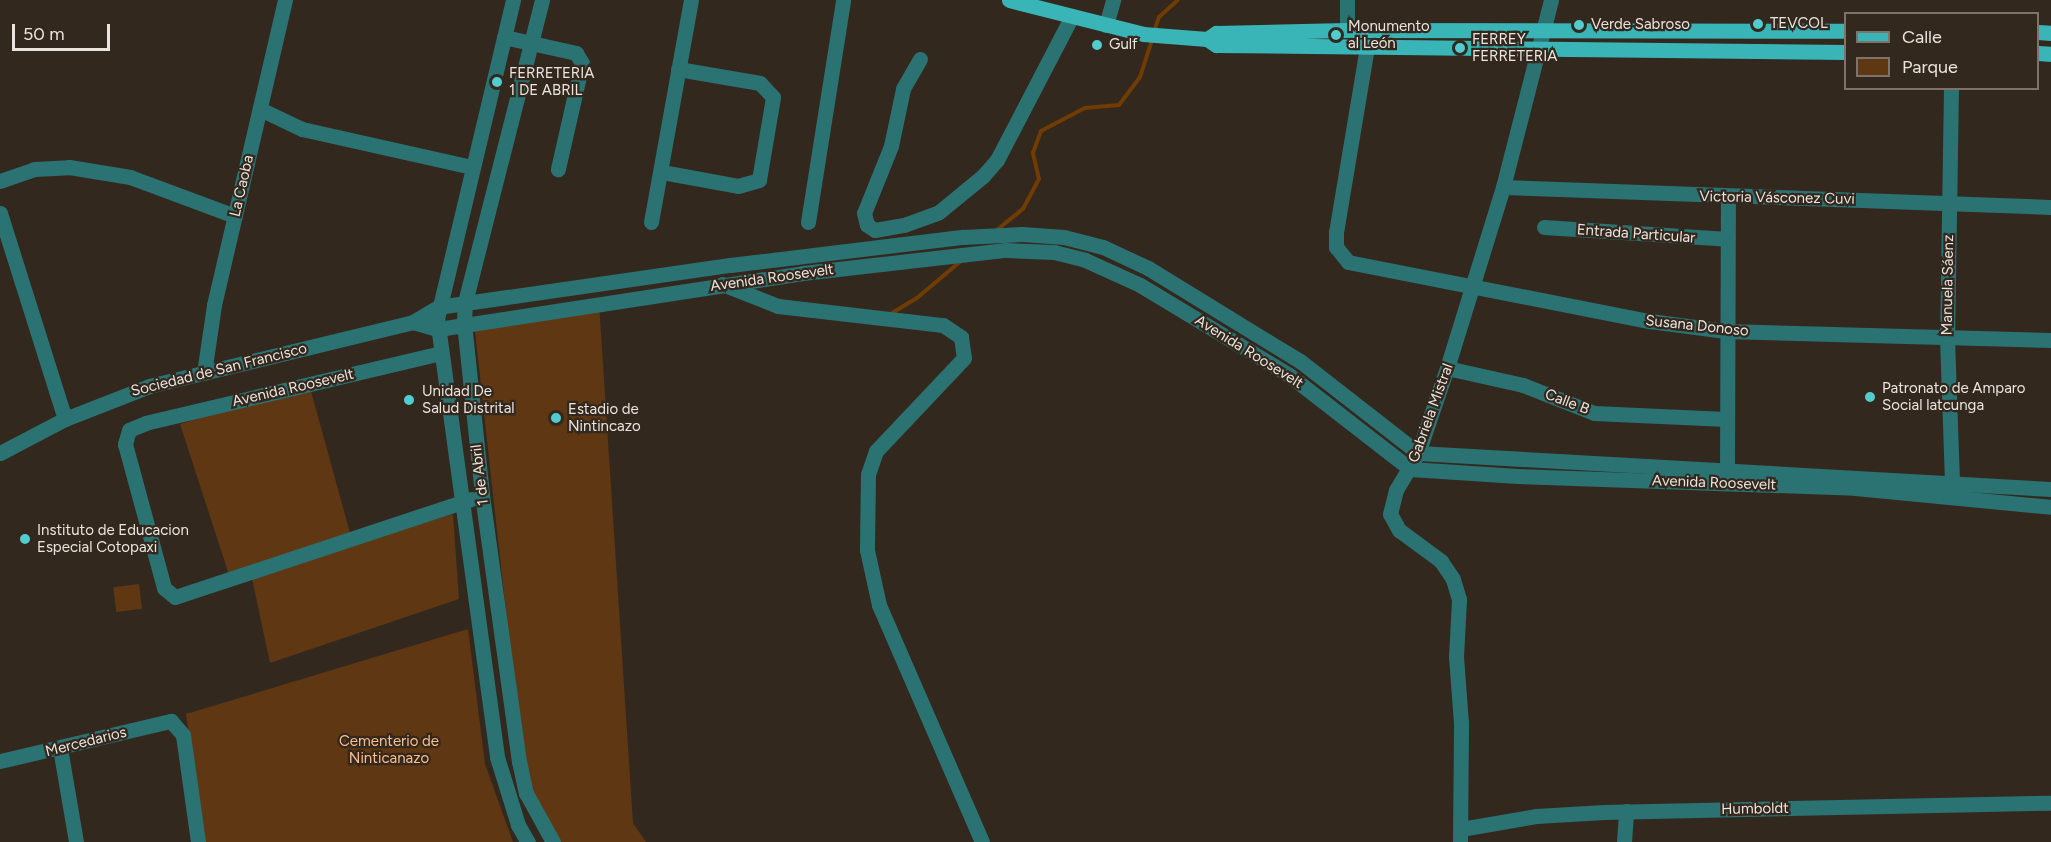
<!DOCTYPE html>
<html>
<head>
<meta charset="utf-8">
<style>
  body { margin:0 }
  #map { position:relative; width:2051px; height:842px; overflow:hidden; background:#33281e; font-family:Figtree,sans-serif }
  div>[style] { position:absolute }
  .green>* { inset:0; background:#5f3712; transform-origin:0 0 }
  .stream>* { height:4px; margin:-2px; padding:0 2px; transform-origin:2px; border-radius:2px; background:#703c02 }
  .minor>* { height:15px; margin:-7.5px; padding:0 7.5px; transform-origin:7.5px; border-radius:7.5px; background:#2b7273 }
  .major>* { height:15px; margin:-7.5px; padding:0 7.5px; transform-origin:7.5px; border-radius:7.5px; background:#39b5b7 }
  .dots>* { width:16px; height:16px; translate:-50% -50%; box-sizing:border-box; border:3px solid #33281e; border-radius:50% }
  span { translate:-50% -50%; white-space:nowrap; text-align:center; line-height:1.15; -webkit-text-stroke:4.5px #33281e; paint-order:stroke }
  .poi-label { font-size:15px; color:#ebe3dd }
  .left { translate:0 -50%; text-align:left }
  .street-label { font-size:15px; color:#ebe3dd }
  .park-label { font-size:15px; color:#febe89 }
  .legend { position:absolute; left:1844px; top:12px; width:195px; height:78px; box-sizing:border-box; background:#33281e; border:2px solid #7d736a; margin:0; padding:8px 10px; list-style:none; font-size:18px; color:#ebe3dd }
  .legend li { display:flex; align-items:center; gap:12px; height:30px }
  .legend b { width:30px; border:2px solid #7d736a }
  .scale { position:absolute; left:12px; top:24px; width:98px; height:27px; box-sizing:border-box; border:3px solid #ebe3dd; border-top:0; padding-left:8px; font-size:18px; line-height:21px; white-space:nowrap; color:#ebe3dd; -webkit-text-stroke:4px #33281e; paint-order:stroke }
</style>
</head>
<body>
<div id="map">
  <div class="green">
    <i style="clip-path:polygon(599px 303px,633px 823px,646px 842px,561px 842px,526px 793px,474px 322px)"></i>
    <i style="clip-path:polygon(309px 384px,352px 540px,274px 567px,453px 514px,459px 599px,270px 663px,251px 574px,231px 581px,180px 424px)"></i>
    <i style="left:139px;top:584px;width:25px;height:26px;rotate:83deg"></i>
    <i style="clip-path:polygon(468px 629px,485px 764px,513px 842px,204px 842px,186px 714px)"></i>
  </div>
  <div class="stream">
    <i style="left:1154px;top:32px;width:16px;rotate:-72deg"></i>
    <i style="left:1159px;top:17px;width:25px;rotate:-42deg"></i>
    <i style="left:998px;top:229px;width:32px;rotate:-39deg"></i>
    <i style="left:1023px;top:209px;width:34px;rotate:-62deg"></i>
    <i style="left:1039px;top:179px;width:27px;rotate:-103deg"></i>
    <i style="left:1033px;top:153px;width:23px;rotate:-70deg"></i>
    <i style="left:1041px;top:131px;width:50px;rotate:-27.6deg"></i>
    <i style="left:1085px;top:108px;width:34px;rotate:-5deg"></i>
    <i style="left:1119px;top:105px;width:35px;rotate:-53deg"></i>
    <i style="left:1140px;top:77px;width:40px;rotate:-72deg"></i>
    <i style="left:892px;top:313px;width:29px;rotate:-31deg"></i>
    <i style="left:917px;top:298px;width:57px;rotate:-40.1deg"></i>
  </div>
  <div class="minor">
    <i style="left:513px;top:0;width:327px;rotate:103.4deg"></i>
    <i style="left:437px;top:318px;width:443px;rotate:82.2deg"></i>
    <i style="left:497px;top:757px;width:71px;rotate:72.8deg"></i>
    <i style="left:518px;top:825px;width:20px;rotate:60deg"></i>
    <i style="left:542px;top:0;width:312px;rotate:104.3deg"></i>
    <i style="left:465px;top:302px;width:21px;rotate:93deg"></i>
    <i style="left:464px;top:323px;width:173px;rotate:84deg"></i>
    <i style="left:482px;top:495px;width:269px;rotate:82.1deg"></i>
    <i style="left:519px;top:761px;width:33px;rotate:78deg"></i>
    <i style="left:526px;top:793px;width:56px;rotate:61.1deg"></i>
    <i style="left:1347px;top:0;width:30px;rotate:90deg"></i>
    <i style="left:1106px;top:25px;width:26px;rotate:-74deg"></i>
    <i style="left:504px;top:37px;width:74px;rotate:12.5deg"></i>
    <i style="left:576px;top:53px;width:12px;rotate:59deg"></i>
    <i style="left:582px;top:63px;width:109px;rotate:102.8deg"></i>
    <i style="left:1367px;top:47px;width:188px;rotate:99.5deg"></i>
    <i style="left:1336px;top:232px;width:15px;rotate:90deg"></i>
    <i style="left:1336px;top:247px;width:19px;rotate:51deg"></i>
    <i style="left:1348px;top:262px;width:308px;rotate:11.1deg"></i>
    <i style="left:1650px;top:321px;width:76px;rotate:7.6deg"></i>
    <i style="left:1725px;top:331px;width:326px;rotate:1.6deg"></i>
    <i style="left:920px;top:59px;width:34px;rotate:120deg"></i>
    <i style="left:903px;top:89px;width:58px;rotate:101.9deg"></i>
    <i style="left:891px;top:146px;width:72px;rotate:111.9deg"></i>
    <i style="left:864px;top:213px;width:12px;rotate:76deg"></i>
    <i style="left:867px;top:225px;width:9px;rotate:32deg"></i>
    <i style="left:875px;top:230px;width:29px;rotate:-10deg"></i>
    <i style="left:904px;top:225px;width:37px;rotate:-20deg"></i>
    <i style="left:939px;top:212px;width:57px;rotate:-39.3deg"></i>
    <i style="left:983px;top:176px;width:21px;rotate:-49deg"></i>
    <i style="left:997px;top:160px;width:162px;rotate:-62.5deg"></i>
    <i style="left:1951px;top:88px;width:250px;rotate:90.9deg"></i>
    <i style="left:1947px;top:338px;width:144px;rotate:88deg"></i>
    <i style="left:260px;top:109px;width:47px;rotate:25.5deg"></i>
    <i style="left:302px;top:129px;width:174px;rotate:12.6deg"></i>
    <i style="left:662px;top:172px;width:77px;rotate:10.4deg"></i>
    <i style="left:738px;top:186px;width:22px;rotate:-16deg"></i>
    <i style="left:759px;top:180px;width:84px;rotate:-80.4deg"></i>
    <i style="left:773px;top:97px;width:19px;rotate:-133deg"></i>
    <i style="left:760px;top:83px;width:83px;rotate:-170.3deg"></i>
    <i style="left:0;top:181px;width:36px;rotate:-19deg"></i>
    <i style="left:34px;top:169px;width:35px;rotate:-3deg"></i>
    <i style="left:69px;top:167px;width:62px;rotate:9.3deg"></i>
    <i style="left:130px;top:177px;width:112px;rotate:20.4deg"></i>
    <i style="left:1503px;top:187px;width:548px;rotate:2.09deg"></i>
    <i style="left:0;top:213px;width:216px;rotate:72.5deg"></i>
    <i style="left:651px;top:222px;width:226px;rotate:-79.8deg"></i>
    <i style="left:808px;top:222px;width:225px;rotate:-81deg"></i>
    <i style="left:1544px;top:227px;width:184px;rotate:3.7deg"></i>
    <i style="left:722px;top:284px;width:60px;rotate:21.4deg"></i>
    <i style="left:778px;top:306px;width:166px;rotate:6.6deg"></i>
    <i style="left:943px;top:325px;width:22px;rotate:34deg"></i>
    <i style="left:961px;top:337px;width:21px;rotate:82deg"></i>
    <i style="left:964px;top:358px;width:128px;rotate:133.4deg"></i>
    <i style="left:876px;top:451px;width:24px;rotate:109deg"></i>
    <i style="left:868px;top:474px;width:76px;rotate:90.8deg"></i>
    <i style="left:867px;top:550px;width:56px;rotate:77.7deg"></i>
    <i style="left:879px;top:605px;width:258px;rotate:66.5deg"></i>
    <i style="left:413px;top:322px;width:26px;rotate:16deg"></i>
    <i style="left:438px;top:329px;width:369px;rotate:-8.7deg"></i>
    <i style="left:803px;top:273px;width:204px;rotate:-6.5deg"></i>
    <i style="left:1006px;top:250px;width:48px;rotate:2.4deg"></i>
    <i style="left:1054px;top:252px;width:32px;rotate:14deg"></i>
    <i style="left:1085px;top:260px;width:60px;rotate:24.4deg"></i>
    <i style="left:1140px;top:285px;width:174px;rotate:31.1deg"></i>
    <i style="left:1289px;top:375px;width:153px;rotate:37.8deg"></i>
    <i style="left:1410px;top:469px;width:108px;rotate:3.7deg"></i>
    <i style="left:1518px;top:476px;width:337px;rotate:2deg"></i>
    <i style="left:1855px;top:488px;width:197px;rotate:5.5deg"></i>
    <i style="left:441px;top:353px;width:303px;rotate:166.7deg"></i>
    <i style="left:146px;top:423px;width:18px;rotate:158deg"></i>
    <i style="left:129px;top:430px;width:15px;rotate:106deg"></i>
    <i style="left:125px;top:444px;width:149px;rotate:74.8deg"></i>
    <i style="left:164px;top:588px;width:14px;rotate:39deg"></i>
    <i style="left:175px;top:597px;width:312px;rotate:-18.3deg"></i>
    <i style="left:1447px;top:368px;width:78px;rotate:12.6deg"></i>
    <i style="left:1523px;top:385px;width:76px;rotate:21.5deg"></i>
    <i style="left:1594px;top:413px;width:132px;rotate:2.6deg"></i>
    <i style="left:204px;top:373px;width:69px;rotate:-81.6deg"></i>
    <i style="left:214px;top:305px;width:313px;rotate:-76.9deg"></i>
    <i style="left:0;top:453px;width:73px;rotate:-27.6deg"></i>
    <i style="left:65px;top:419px;width:90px;rotate:-21.4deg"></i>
    <i style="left:149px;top:386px;width:272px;rotate:-13.6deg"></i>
    <i style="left:413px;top:322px;width:29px;rotate:-31deg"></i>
    <i style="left:438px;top:307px;width:295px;rotate:-8.2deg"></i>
    <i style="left:730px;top:265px;width:235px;rotate:-6.9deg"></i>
    <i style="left:963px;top:237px;width:59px;rotate:-2.9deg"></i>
    <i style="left:1022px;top:234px;width:42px;rotate:4.1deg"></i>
    <i style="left:1064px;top:237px;width:40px;rotate:14.4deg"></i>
    <i style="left:1103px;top:247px;width:50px;rotate:25deg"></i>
    <i style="left:1148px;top:268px;width:178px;rotate:31.5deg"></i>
    <i style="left:1300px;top:361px;width:150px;rotate:37.9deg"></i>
    <i style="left:1418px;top:453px;width:634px;rotate:3.26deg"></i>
    <i style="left:1727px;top:468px;width:270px;rotate:-89.8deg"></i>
    <i style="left:60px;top:748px;width:95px;rotate:80.3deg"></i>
    <i style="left:0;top:761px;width:176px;rotate:-13.2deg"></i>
    <i style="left:171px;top:721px;width:18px;rotate:49deg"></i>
    <i style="left:183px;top:735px;width:108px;rotate:82deg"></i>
    <i style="left:1461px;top:829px;width:76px;rotate:-9.8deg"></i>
    <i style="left:1536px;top:816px;width:68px;rotate:-3.4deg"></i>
    <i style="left:1604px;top:812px;width:447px;rotate:-1.2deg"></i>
    <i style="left:1460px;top:842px;width:119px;rotate:-89.5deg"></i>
    <i style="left:1461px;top:723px;width:66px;rotate:-94.3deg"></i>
    <i style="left:1456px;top:657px;width:58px;rotate:-87deg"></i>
    <i style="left:1459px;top:599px;width:21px;rotate:-107deg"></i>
    <i style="left:1453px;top:579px;width:22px;rotate:-124deg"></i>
    <i style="left:1441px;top:561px;width:52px;rotate:-143.6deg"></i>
    <i style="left:1399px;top:530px;width:18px;rotate:-119deg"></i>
    <i style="left:1390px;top:514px;width:25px;rotate:-76deg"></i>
    <i style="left:1396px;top:490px;width:43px;rotate:-59.3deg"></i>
    <i style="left:1418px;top:453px;width:90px;rotate:-71.2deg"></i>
    <i style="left:1447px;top:368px;width:189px;rotate:-72.8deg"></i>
    <i style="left:1503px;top:187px;width:193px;rotate:-75.6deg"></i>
    <i style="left:1624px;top:842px;width:31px;rotate:-86deg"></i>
  </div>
  <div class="major">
    <i style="left:1009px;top:0;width:138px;rotate:14.2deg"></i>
    <i style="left:1143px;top:34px;width:64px;rotate:4.5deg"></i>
    <i style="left:1207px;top:39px;width:11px;rotate:34deg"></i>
    <i style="left:1216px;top:45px;width:630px;rotate:0.64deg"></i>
    <i style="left:2038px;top:32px;width:13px;rotate:4deg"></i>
    <i style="left:1207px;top:39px;width:11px;rotate:-34deg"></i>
    <i style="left:1216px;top:33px;width:131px;rotate:-1.3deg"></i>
    <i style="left:1347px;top:30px;width:499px;rotate:0.1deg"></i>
    <i style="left:2038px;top:53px;width:13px;rotate:4deg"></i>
  </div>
  <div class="dots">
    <i style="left:1758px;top:24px;background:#52cdcf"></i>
    <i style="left:1579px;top:25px;background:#52cdcf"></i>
    <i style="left:1336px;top:35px;background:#52cdcf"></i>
    <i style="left:1097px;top:45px;background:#52cdcf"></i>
    <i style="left:1460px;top:48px;background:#52cdcf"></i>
    <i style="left:497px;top:82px;background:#52cdcf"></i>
    <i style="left:1870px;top:397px;background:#52cdcf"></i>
    <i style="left:409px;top:400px;background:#52cdcf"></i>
    <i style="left:556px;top:418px;background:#52cdcf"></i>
    <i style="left:25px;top:539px;background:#52cdcf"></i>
  </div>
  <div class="poi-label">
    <span class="left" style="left:1770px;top:24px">TEVCOL</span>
    <span class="left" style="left:1591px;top:25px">Verde Sabroso</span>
    <span class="left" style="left:1348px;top:35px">Monumento<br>al León</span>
    <span class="left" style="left:1472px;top:48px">FERREY<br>FERRETERIA</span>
    <span class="left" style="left:1109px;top:45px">Gulf</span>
    <span class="left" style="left:509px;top:82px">FERRETERIA<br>1 DE ABRIL</span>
    <span class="left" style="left:1882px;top:397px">Patronato de Amparo<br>Social latcunga</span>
    <span class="left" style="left:422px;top:400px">Unidad De<br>Salud Distrital</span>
    <span class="left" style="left:568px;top:418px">Estadio de<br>Nintincazo</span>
    <span class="left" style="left:37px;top:539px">Instituto de Educacion<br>Especial Cotopaxi</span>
  </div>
  <div class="street-label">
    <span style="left:242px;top:186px;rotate:-77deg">La Caoba</span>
    <span style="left:1777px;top:198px;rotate:1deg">Victoria Vásconez Cuvi</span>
    <span style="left:1636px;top:234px;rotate:4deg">Entrada Particular</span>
    <span style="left:772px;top:278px;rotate:-8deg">Avenida Roosevelt</span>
    <span style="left:1948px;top:285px;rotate:-89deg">Manuela Sáenz</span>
    <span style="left:1697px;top:326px;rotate:6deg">Susana Donoso</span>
    <span style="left:1249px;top:352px;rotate:32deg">Avenida Roosevelt</span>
    <span style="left:219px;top:370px;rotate:-14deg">Sociedad de San Francisco</span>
    <span style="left:293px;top:388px;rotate:-13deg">Avenida Roosevelt</span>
    <span style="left:1567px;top:402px;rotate:21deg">Calle B</span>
    <span style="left:1431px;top:413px;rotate:-70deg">Gabriela Mistral</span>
    <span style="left:480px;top:475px;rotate:-97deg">1 de Abril</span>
    <span style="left:1714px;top:483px;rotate:2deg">Avenida Roosevelt</span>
    <span style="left:86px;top:742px;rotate:-14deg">Mercedarios</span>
    <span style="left:1755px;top:809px;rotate:-1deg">Humboldt</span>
  </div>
  <div class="park-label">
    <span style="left:389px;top:750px">Cementerio de<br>Ninticanazo</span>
  </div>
  <ul class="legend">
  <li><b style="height:8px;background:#39b5b7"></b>Calle</li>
  <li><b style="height:16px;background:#5f3712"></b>Parque</li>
  </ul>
  <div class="scale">50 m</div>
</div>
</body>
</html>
